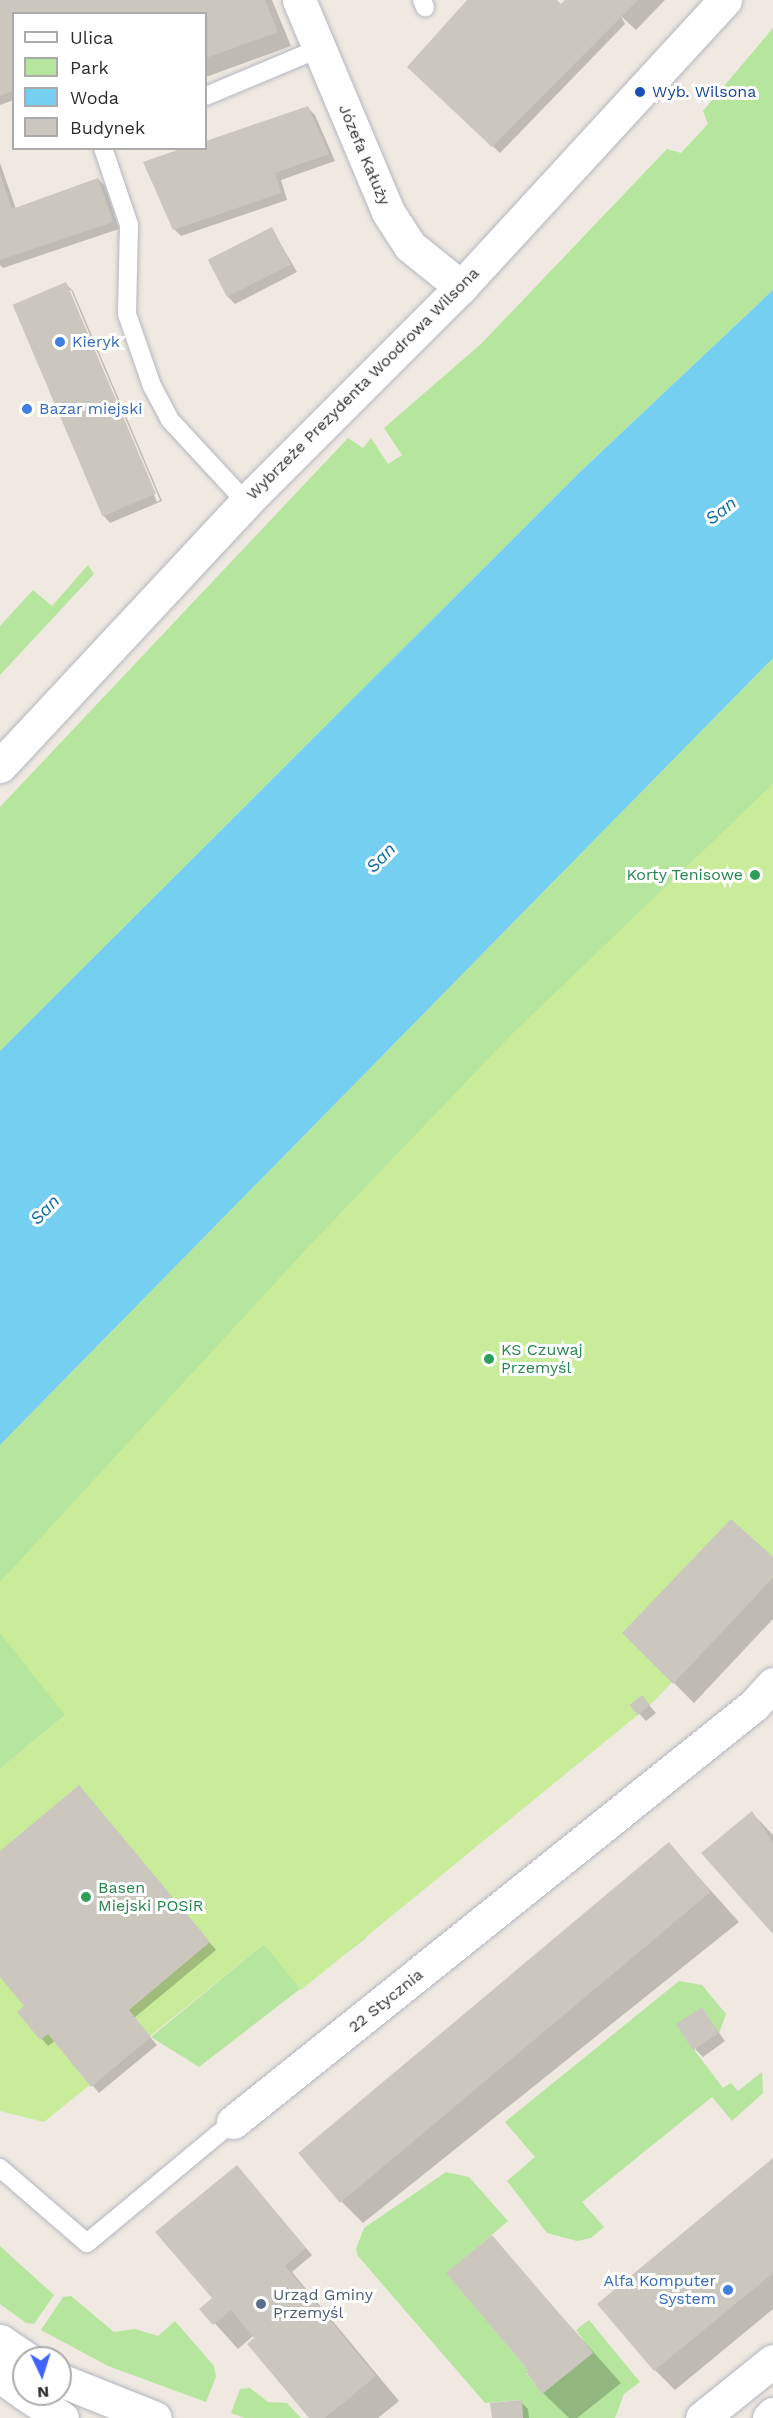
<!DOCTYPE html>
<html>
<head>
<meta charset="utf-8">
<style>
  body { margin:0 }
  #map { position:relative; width:773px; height:2418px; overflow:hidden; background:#efe9e1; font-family:"Work Sans",sans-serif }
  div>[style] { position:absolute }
  .green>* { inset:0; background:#b6e59e }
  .pitch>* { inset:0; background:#c9ec9a }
  .water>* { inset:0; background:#75cff0 }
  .shadow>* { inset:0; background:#0003 }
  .building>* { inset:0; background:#cbc7bf; transform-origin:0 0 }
  .roads { filter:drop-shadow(0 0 2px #b4b7c1) drop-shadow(0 0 2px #b4b7c1) }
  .lane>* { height:18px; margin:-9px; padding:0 9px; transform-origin:9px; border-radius:9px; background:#fff }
  .street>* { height:33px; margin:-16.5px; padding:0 16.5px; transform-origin:16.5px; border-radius:16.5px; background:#fff }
  .secondary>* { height:33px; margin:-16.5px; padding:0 16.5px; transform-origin:16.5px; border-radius:16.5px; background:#fff }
  .dots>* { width:16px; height:16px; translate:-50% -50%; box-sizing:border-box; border:3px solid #fff; border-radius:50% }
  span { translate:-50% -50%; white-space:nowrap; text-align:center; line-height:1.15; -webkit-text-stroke:6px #fff; paint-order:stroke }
  .transit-label { font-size:16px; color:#164399 }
  .left { translate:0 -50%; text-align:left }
  .street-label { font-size:16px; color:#2e2e2e }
  .shop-label { font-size:16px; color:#366cbe }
  .right { translate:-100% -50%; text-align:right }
  .leisure-label { font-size:16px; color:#27864d }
  .service-label { font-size:16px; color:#4e5e75 }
  .water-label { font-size:18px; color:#0d6fa3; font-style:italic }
  .legend { position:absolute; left:12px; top:12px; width:195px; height:138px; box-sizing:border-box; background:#fff; border:2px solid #ababab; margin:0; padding:8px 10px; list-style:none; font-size:18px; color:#2e2e2e }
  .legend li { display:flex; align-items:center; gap:12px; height:30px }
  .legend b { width:30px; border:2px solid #ababab }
  .north { position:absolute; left:12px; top:2346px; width:60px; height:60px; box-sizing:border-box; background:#fff; border:2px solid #ababab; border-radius:50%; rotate:176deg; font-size:16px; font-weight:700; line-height:24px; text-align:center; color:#2e2e2e }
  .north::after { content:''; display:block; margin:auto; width:21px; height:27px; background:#4264fb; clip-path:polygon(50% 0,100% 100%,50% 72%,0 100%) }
</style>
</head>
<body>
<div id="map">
  <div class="green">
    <i style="clip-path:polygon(773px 28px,773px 290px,580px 472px,0 1051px,0 807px,348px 438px,363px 448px,371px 438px,388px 464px,402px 455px,384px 428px,481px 344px,667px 149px,681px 153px,708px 124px,703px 111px)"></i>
    <i style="clip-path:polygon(88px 565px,94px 574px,0 675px,0 626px,33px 590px,52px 606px)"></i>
    <i style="clip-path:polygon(773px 658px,773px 784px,665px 889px,366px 1938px,199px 2067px,151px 2037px,264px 1944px,65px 1715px,0 1769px,0 1445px)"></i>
    <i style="clip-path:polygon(679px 1981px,702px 1985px,726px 2014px,719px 2033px,702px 2007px,695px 2051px,723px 2088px,731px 2083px,738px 2091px,762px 2072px,763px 2093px,732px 2121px,712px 2097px,582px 2202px,604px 2227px,591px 2238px,577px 2241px,547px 2233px,507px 2181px,535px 2157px,505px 2122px)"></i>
    <i style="clip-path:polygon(446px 2172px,469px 2177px,508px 2221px,447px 2273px,528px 2370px,526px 2373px,542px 2393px,593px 2353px,576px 2330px,589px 2320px,640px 2382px,624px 2394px,615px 2418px,523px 2418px,521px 2400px,485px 2403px,358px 2256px,356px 2249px,364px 2228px)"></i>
    <i style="clip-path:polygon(0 2246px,54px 2295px,34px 2324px,26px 2323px,0 2304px)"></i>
    <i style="clip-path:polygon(71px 2296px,114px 2332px,135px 2329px,158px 2336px,175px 2321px,214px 2366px,216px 2377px,206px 2402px,108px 2366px,41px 2330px,63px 2297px)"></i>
    <i style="clip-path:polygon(250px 2388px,268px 2402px,287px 2403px,301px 2418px,245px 2418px,231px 2413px,240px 2389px)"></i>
  </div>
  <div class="pitch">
    <i style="clip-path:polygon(773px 784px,773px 1578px,650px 1705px,301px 1990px,264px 1944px,44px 2122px,0 2111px,0 1769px,65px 1715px,0 1633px,0 1582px,311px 1244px,511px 1035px)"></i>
  </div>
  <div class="water">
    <i style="clip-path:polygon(773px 290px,773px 658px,0 1445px,0 1051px,580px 472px)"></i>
  </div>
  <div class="shadow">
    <i style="clip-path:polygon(0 0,272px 0,291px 46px,206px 77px,206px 14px,14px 14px,14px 100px,0 105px)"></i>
    <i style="clip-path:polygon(471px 0,554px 0,562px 7px,567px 0,665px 0,636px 30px,621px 16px,625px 24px,500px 153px,409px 67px)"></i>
    <i style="clip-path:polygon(308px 108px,315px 115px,335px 161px,281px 180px,287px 200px,181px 236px,174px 229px,206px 142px)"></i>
    <i style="clip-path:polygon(0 163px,16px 209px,98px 179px,105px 186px,119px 229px,3px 268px,0 265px)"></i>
    <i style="clip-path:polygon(272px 229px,297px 272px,235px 304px,228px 297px)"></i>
    <i style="clip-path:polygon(evenodd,66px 284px,73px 291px,162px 501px,110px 523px,103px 515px,15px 306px,66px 284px,68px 290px,71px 290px,160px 500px,157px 502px,68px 290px)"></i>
    <i style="clip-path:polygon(773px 1559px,773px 1619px,694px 1703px,624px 1633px)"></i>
    <i style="clip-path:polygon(649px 1705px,656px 1713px,646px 1721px,632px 1706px)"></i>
    <i style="clip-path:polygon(86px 1794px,216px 1950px,134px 2018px,157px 2045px,99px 2093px,55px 2041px,48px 2046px,19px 2012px,26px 2007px,0 1975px,0 1853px)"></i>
    <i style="clip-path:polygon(752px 1813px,773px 1835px,773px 1933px)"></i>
    <i style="clip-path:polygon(669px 1844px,739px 1922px,363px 2223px,334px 2194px)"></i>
    <i style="clip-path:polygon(702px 2009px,725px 2041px,703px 2057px,696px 2050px)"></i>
    <i style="clip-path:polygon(773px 2160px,773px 2309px,675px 2390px,655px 2370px)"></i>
    <i style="clip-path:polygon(237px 2167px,312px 2255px,292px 2272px,399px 2401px,378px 2418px,311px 2418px,254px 2335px,238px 2349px,202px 2309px,214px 2299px)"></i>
    <i style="clip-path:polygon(491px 2237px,621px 2383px,577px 2418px,569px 2418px,543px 2393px,531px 2370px)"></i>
    <i style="clip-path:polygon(521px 2402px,528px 2409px,529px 2418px,493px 2418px)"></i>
  </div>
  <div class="building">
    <i style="clip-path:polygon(0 0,265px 0,278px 32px,206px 58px,206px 14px,14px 14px,14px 90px,0 96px)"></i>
    <i style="clip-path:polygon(467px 0,557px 0,561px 4px,565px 0,638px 0,492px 147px,407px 67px)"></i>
    <i style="clip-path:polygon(308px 106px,329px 154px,275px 173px,281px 193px,173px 230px,143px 162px,183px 148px,206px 148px,206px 141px)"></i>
    <i style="clip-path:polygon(0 174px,12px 209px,98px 178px,113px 222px,0 260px)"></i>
    <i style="left:272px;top:227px;width:42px;height:72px;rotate:63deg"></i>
    <i style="left:66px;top:282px;width:230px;height:58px;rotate:67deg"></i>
    <i style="clip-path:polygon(731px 1519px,773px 1557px,773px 1578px,673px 1684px,622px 1633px)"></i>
    <i style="left:642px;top:1695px;width:13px;height:16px;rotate:51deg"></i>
    <i style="clip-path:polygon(79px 1785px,210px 1942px,129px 2010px,151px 2037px,91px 2087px,48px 2034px,40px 2040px,17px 2012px,24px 2006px,0 1977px,0 1851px)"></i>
    <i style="clip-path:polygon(752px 1811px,773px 1843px,773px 1934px,701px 1853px)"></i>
    <i style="left:669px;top:1842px;width:65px;height:484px;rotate:50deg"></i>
    <i style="left:702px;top:2007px;width:31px;height:31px;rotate:57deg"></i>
    <i style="clip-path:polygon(773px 2158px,773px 2273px,654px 2371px,597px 2304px)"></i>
    <i style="clip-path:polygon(237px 2165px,306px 2248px,285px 2266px,376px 2376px,325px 2418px,309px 2418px,247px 2344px,254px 2338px,231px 2310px,213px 2325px,199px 2309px,212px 2298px,155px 2232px)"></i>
    <i style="clip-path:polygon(492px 2235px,593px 2353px,542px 2394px,526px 2372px,528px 2370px,446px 2273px)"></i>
    <i style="clip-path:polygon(522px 2400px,523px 2418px,492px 2418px,490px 2403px)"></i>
  </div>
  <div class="roads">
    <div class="lane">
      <i style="left:422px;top:0;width:8px;rotate:67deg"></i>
      <i style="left:206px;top:96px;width:121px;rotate:-22.8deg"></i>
      <i style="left:103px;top:148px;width:81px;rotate:71.3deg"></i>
      <i style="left:129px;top:225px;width:89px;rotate:91.3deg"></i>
      <i style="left:127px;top:314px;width:76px;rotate:70.9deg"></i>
      <i style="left:152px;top:386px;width:38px;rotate:62deg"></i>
      <i style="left:170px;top:420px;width:112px;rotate:47.2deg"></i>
      <i style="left:0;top:2168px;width:115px;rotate:40.8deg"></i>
      <i style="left:87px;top:2243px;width:190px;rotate:-39.7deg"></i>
    </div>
    <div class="street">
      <i style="left:299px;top:0;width:230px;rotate:67.2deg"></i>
      <i style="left:388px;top:212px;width:40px;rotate:57.1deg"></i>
      <i style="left:410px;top:246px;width:65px;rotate:38.8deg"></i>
      <i style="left:233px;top:2122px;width:667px;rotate:-38.67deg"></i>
      <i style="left:754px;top:1705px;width:28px;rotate:-48deg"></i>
    </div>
    <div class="secondary">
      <i style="left:0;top:766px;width:361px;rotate:-47deg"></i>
      <i style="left:246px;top:502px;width:304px;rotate:-45deg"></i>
      <i style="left:461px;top:287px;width:390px;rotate:-47.4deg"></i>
      <i style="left:0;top:2341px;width:30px;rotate:34deg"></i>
      <i style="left:0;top:2376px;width:29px;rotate:35deg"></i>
      <i style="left:60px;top:2380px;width:102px;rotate:21.8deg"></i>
      <i style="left:25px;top:2394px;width:44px;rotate:33deg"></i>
      <i style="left:702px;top:2418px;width:91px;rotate:-38.8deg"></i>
      <i style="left:769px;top:2418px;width:6px;rotate:-45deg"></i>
    </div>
  </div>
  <div class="dots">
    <i style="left:640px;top:92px;background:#1a4fb4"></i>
    <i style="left:60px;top:342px;background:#3f7fe0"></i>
    <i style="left:27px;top:409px;background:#3f7fe0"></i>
    <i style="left:755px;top:875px;background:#2e9e5b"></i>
    <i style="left:489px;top:1359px;background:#2e9e5b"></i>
    <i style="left:86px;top:1897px;background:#2e9e5b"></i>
    <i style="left:728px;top:2290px;background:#3f7fe0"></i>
    <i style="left:261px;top:2304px;background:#5c6f8a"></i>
  </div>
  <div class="transit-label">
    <span class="left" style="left:652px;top:92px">Wyb. Wilsona</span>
  </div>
  <div class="street-label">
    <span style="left:364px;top:155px;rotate:67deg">Józefa Kałuży</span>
    <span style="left:363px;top:384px;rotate:-45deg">Wybrzeże Prezydenta Woodrowa Wilsona</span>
    <span style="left:386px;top:2001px;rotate:-39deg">22 Stycznia</span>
  </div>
  <div class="shop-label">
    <span class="left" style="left:72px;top:342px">Kieryk</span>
    <span class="left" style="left:39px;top:409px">Bazar miejski</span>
    <span class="right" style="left:716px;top:2290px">Alfa Komputer<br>System</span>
  </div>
  <div class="leisure-label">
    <span class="right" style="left:743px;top:875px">Korty Tenisowe</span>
    <span class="left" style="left:501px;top:1359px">KS Czuwaj<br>Przemyśl</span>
    <span class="left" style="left:98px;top:1897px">Basen<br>Miejski POSiR</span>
  </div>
  <div class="service-label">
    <span class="left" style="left:273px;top:2304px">Urząd Gminy<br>Przemyśl</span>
  </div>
  <div class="water-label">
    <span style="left:721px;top:511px;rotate:-38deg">San</span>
    <span style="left:381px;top:858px;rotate:-46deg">San</span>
    <span style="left:45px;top:1210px;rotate:-46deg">San</span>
  </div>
  <ul class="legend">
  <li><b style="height:8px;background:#fff"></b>Ulica</li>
  <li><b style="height:16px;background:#b6e59e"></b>Park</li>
  <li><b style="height:16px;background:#75cff0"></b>Woda</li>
  <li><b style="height:16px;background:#cbc7bf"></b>Budynek</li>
  </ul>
  <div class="north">N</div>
</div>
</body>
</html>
